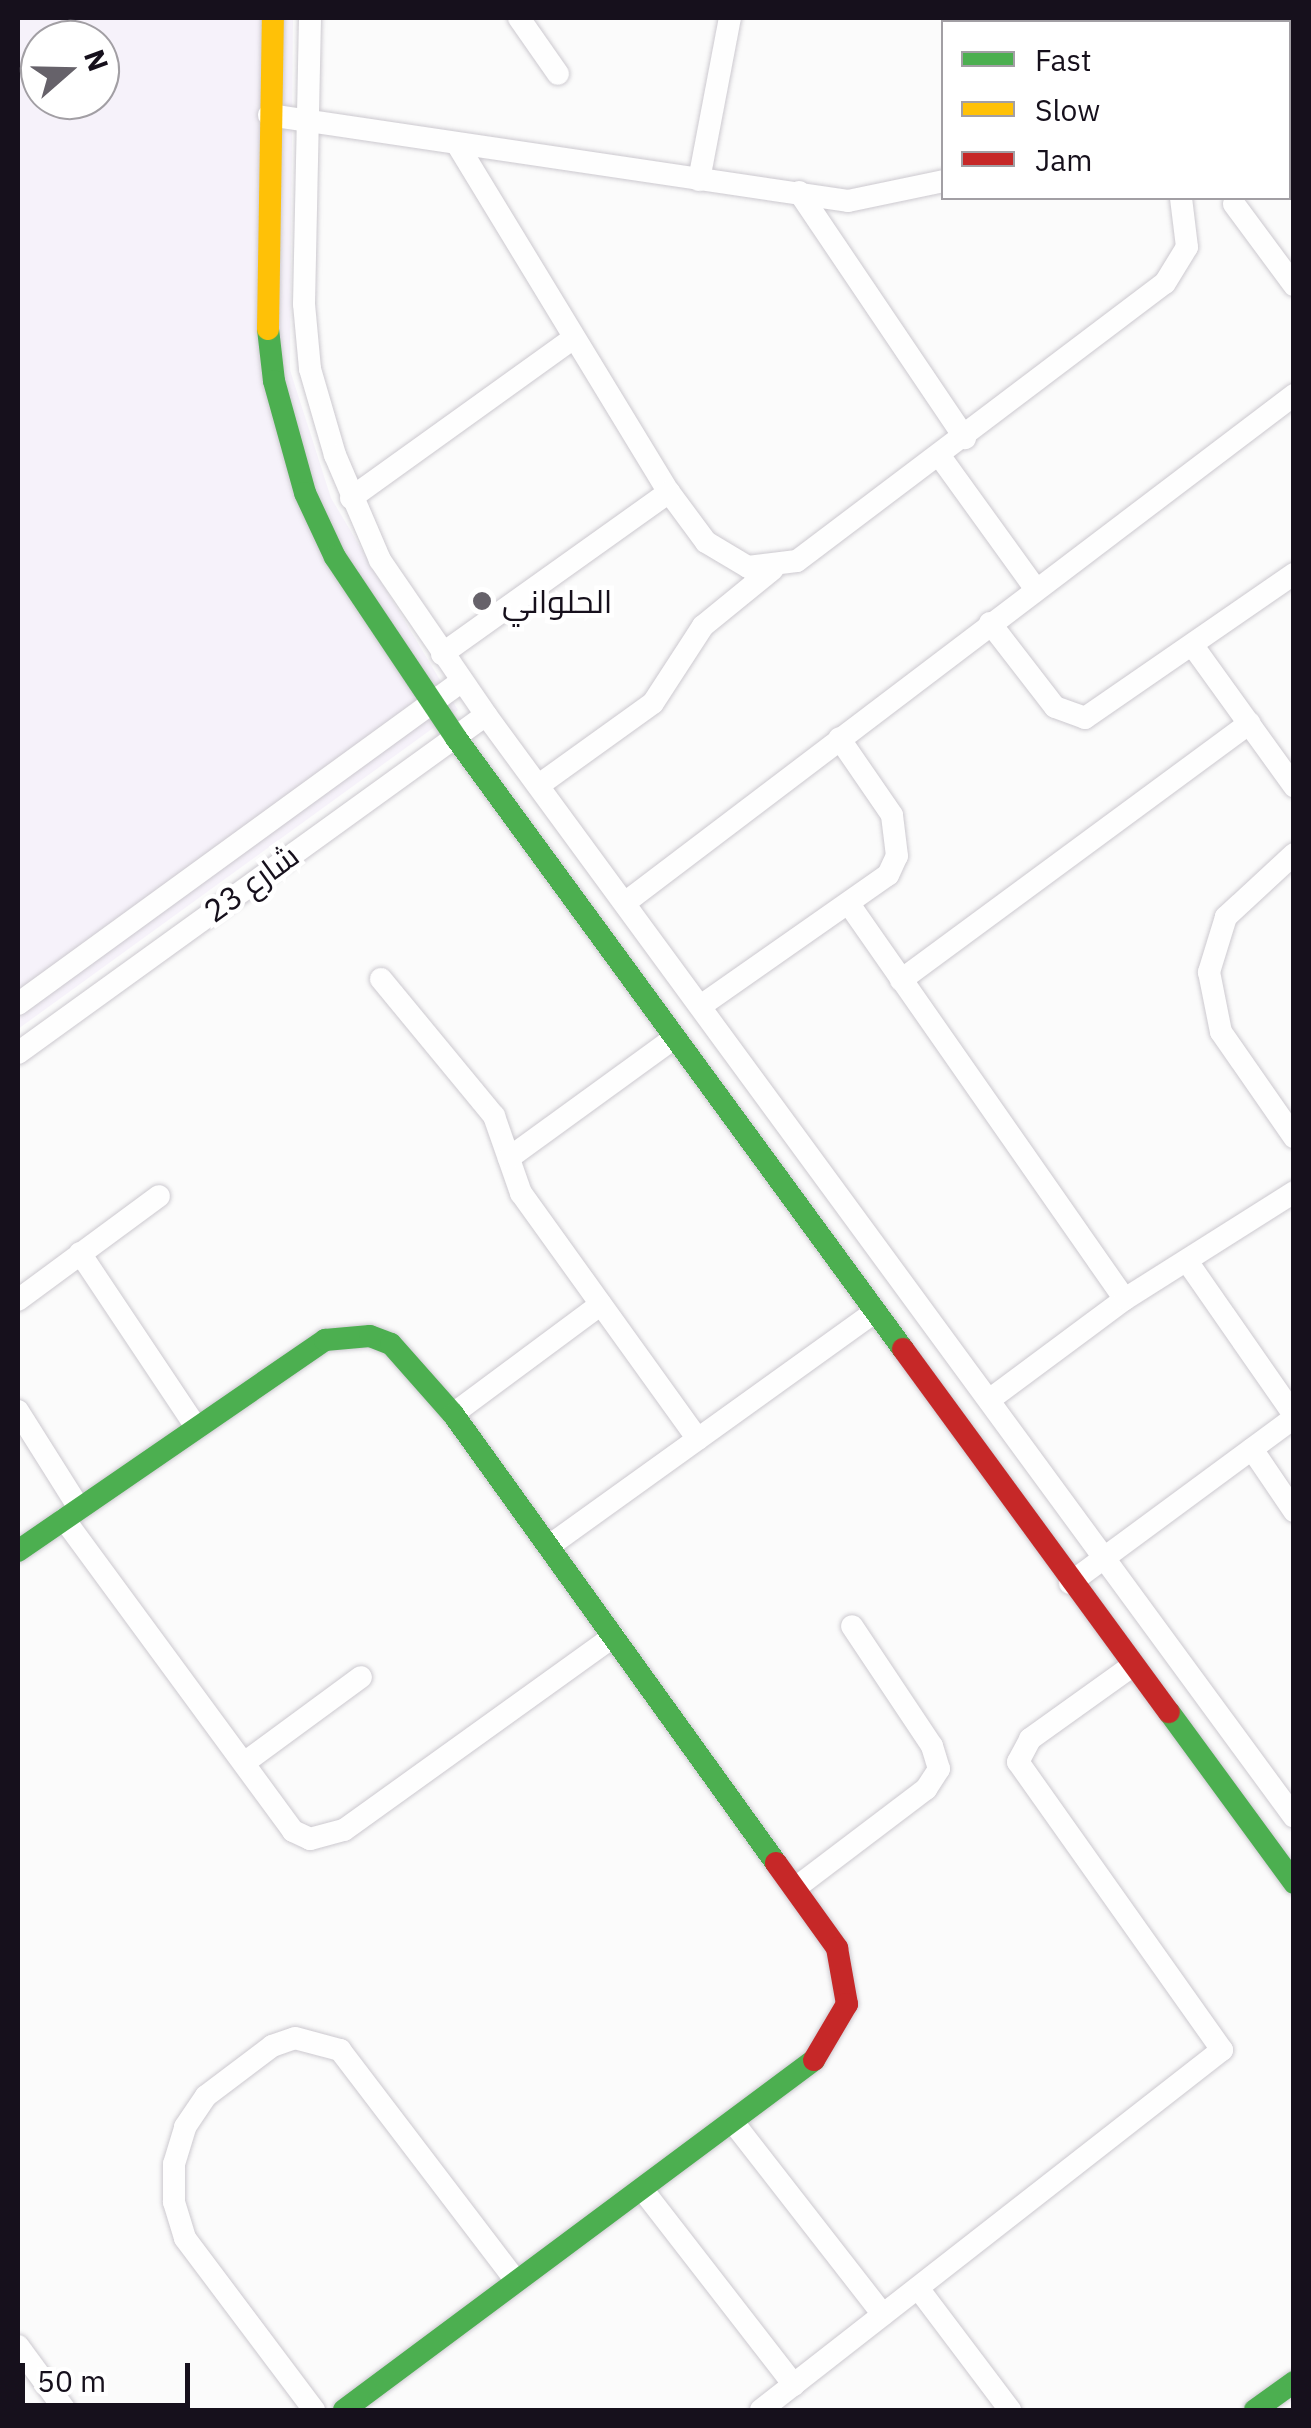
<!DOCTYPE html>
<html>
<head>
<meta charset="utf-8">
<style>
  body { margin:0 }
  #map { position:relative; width:1311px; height:2428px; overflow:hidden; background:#fbfbfb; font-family:"IBM Plex Sans",Cairo,sans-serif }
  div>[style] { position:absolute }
  .built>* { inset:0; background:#f6f2fa }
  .roads { filter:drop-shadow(0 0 2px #ccc9cf) drop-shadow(0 0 2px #ccc9cf) }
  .street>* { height:22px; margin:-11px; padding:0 11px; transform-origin:11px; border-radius:11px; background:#fefefe }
  .fast>* { height:22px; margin:-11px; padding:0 11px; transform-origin:11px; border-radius:11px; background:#4caf50 }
  .slow>* { height:22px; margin:-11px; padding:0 11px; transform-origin:11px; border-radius:11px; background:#ffc107 }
  .jam>* { height:22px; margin:-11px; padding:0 11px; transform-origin:11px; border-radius:11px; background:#c62828 }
  .dots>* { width:28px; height:28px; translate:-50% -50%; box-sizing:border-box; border:5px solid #fff; border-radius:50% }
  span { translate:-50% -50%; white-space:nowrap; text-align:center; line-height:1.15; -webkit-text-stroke:9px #fff; paint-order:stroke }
  .poi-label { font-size:32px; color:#16101c }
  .left { translate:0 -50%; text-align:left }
  .street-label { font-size:32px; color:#16101c }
  .frame { position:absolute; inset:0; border:20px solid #16101c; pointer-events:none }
  .legend { position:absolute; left:941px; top:20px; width:350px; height:180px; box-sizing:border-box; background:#fff; border:2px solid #a29fa4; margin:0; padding:12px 18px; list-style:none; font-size:30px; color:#16101c }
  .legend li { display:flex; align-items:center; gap:20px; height:50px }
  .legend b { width:50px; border:2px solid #a29fa4 }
  .north { position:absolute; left:20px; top:20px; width:100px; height:100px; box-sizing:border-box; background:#fff; border:2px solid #a29fa4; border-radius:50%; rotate:70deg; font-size:28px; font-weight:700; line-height:40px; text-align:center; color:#16101c }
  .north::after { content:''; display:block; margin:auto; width:35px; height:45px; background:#66626a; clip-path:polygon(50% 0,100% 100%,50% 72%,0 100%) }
  .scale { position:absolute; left:20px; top:2363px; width:170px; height:45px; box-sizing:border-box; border:5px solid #16101c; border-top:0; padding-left:12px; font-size:30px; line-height:35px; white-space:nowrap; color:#16101c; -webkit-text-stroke:8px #fff; paint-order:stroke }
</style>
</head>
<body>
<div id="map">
  <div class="built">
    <i style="clip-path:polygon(evenodd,18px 18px,293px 18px,290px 370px,331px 498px,458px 710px,18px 1029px,18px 18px,40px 40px,100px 40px,100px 100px,40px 100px,40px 40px)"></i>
  </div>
  <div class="roads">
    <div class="street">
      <i style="left:310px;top:18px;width:286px;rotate:91.2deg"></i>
      <i style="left:304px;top:304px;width:65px;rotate:84.7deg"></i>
      <i style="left:310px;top:369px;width:90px;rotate:73.8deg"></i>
      <i style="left:335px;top:455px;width:114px;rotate:66.8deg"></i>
      <i style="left:380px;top:560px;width:188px;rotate:55.6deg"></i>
      <i style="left:486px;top:715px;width:1366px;rotate:53.75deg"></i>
      <i style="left:519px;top:18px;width:68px;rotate:55.1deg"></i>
      <i style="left:1176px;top:22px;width:8px;rotate:-30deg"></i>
      <i style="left:269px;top:115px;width:585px;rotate:8.45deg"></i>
      <i style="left:848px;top:201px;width:98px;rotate:-11.8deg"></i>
      <i style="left:457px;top:144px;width:407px;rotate:58.7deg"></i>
      <i style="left:669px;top:492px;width:62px;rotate:53.5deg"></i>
      <i style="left:706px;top:542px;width:49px;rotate:30.8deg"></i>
      <i style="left:748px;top:567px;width:49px;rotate:-7deg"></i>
      <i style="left:797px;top:561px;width:461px;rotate:-37.1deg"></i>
      <i style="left:1165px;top:283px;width:42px;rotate:-58.6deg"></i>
      <i style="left:1187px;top:247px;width:49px;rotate:-97deg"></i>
      <i style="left:699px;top:180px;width:165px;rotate:-79.2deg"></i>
      <i style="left:799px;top:192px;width:297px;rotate:56deg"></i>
      <i style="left:1234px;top:204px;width:101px;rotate:53.5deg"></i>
      <i style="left:939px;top:455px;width:164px;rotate:54.2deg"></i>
      <i style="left:351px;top:498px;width:274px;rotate:-35.7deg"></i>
      <i style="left:990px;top:623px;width:106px;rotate:52.3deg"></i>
      <i style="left:1055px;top:707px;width:32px;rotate:20deg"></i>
      <i style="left:1085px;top:718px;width:254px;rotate:-34.6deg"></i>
      <i style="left:1193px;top:646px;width:173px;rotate:54.2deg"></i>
      <i style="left:442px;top:654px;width:279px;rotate:-35.5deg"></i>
      <i style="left:539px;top:785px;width:140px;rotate:-35.7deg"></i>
      <i style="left:653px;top:703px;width:92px;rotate:-57deg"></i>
      <i style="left:703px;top:626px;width:90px;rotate:-39.2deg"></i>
      <i style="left:1294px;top:854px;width:93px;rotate:137.2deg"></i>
      <i style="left:1226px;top:917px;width:58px;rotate:107.2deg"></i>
      <i style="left:1209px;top:972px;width:61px;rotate:78.7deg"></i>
      <i style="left:1221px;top:1032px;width:128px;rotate:55.2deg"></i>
      <i style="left:626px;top:902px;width:839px;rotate:-37.2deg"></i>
      <i style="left:849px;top:904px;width:482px;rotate:55.1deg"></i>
      <i style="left:381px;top:979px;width:178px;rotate:50.5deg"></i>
      <i style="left:494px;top:1116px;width:82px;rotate:70.7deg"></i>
      <i style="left:521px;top:1193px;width:303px;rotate:54.3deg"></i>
      <i style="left:901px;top:980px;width:433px;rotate:-36.4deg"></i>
      <i style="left:18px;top:1004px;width:549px;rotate:-36.04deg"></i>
      <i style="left:702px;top:1005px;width:227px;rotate:-35deg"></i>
      <i style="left:888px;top:875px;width:21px;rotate:-65deg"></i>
      <i style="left:897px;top:856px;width:41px;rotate:-97deg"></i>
      <i style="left:892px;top:815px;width:93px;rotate:-124.5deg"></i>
      <i style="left:18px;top:1053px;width:577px;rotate:-35.84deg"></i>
      <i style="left:509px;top:1158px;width:204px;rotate:-36deg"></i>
      <i style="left:80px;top:1253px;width:209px;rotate:56.3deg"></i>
      <i style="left:1189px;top:1264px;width:184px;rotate:55.2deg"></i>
      <i style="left:18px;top:1300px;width:175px;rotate:-36.4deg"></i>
      <i style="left:989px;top:1400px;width:169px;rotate:-36.6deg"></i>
      <i style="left:1125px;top:1299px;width:200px;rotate:-32.3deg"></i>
      <i style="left:18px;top:1411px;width:115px;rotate:57.8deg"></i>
      <i style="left:453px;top:1414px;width:184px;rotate:-36.6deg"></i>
      <i style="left:1252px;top:1449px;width:75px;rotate:55.9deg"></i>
      <i style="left:64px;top:1519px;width:387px;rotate:53.7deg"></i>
      <i style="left:293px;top:1831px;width:19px;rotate:25deg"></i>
      <i style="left:310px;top:1839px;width:35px;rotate:-15deg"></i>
      <i style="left:344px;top:1830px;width:332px;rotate:-35.7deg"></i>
      <i style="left:549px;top:1546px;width:399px;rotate:-35.7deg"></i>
      <i style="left:1070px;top:1583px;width:278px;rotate:-36.4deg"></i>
      <i style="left:244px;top:1763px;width:145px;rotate:-36.3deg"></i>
      <i style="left:798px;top:1886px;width:161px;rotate:-37.2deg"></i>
      <i style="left:926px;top:1789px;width:24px;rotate:-57deg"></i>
      <i style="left:939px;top:1769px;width:24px;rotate:-107deg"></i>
      <i style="left:932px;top:1746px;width:144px;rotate:-123.7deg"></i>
      <i style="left:733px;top:2122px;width:244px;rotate:52.1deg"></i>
      <i style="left:642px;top:2189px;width:248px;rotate:52.2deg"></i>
      <i style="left:918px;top:2288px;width:153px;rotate:53deg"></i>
      <i style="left:18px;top:2346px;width:79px;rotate:53.7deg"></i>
      <i style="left:314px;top:2410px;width:215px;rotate:-126.9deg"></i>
      <i style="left:185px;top:2238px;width:38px;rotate:-107deg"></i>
      <i style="left:174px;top:2202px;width:38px;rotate:-90deg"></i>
      <i style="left:174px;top:2164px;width:39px;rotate:-73deg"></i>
      <i style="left:185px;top:2127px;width:37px;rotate:-56deg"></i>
      <i style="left:206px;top:2096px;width:83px;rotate:-37.1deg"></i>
      <i style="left:272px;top:2046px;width:24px;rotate:-19deg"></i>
      <i style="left:295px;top:2038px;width:47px;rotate:14.9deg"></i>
      <i style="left:340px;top:2050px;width:290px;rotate:52.7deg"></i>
      <i style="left:761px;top:2410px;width:585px;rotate:-37.99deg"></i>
      <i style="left:1222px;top:2050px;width:353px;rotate:-125.3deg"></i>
      <i style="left:1018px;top:1762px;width:26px;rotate:-62deg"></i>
      <i style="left:1030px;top:1739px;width:125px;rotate:-35.6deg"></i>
    </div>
    <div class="fast">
      <i style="left:268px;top:329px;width:52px;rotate:83.4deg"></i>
      <i style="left:274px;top:381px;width:116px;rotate:74.5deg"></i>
      <i style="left:305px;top:493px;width:71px;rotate:64.9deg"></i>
      <i style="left:335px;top:557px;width:218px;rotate:56.2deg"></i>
      <i style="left:456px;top:738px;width:757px;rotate:53.81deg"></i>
      <i style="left:18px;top:1551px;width:373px;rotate:-34.5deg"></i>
      <i style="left:325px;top:1340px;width:45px;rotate:-5.1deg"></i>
      <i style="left:370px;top:1336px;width:22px;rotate:21deg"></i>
      <i style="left:391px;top:1344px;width:94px;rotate:48.5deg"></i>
      <i style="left:453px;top:1414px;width:553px;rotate:54.27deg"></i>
      <i style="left:1169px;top:1712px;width:212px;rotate:53.8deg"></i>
      <i style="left:344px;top:2410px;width:586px;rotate:-36.67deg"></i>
      <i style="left:1255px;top:2410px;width:48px;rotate:-35.7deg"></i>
    </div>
    <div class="slow">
      <i style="left:268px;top:329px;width:311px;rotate:-89.1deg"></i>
    </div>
    <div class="jam">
      <i style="left:903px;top:1349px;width:450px;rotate:53.8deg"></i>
      <i style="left:776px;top:1863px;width:105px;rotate:54.3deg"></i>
      <i style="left:837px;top:1948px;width:57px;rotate:79.9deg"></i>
      <i style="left:847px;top:2004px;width:65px;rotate:120.5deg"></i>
    </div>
  </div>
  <div class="dots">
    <i style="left:482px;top:601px;background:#66626a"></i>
  </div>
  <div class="poi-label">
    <span class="left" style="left:502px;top:601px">الحلواني</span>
  </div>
  <div class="street-label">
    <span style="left:251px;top:883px;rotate:-36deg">شارع 23</span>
  </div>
  <div class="frame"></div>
  <ul class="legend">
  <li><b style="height:12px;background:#4caf50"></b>Fast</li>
  <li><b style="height:12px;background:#ffc107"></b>Slow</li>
  <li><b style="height:12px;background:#c62828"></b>Jam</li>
  </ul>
  <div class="north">N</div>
  <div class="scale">50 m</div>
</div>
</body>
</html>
